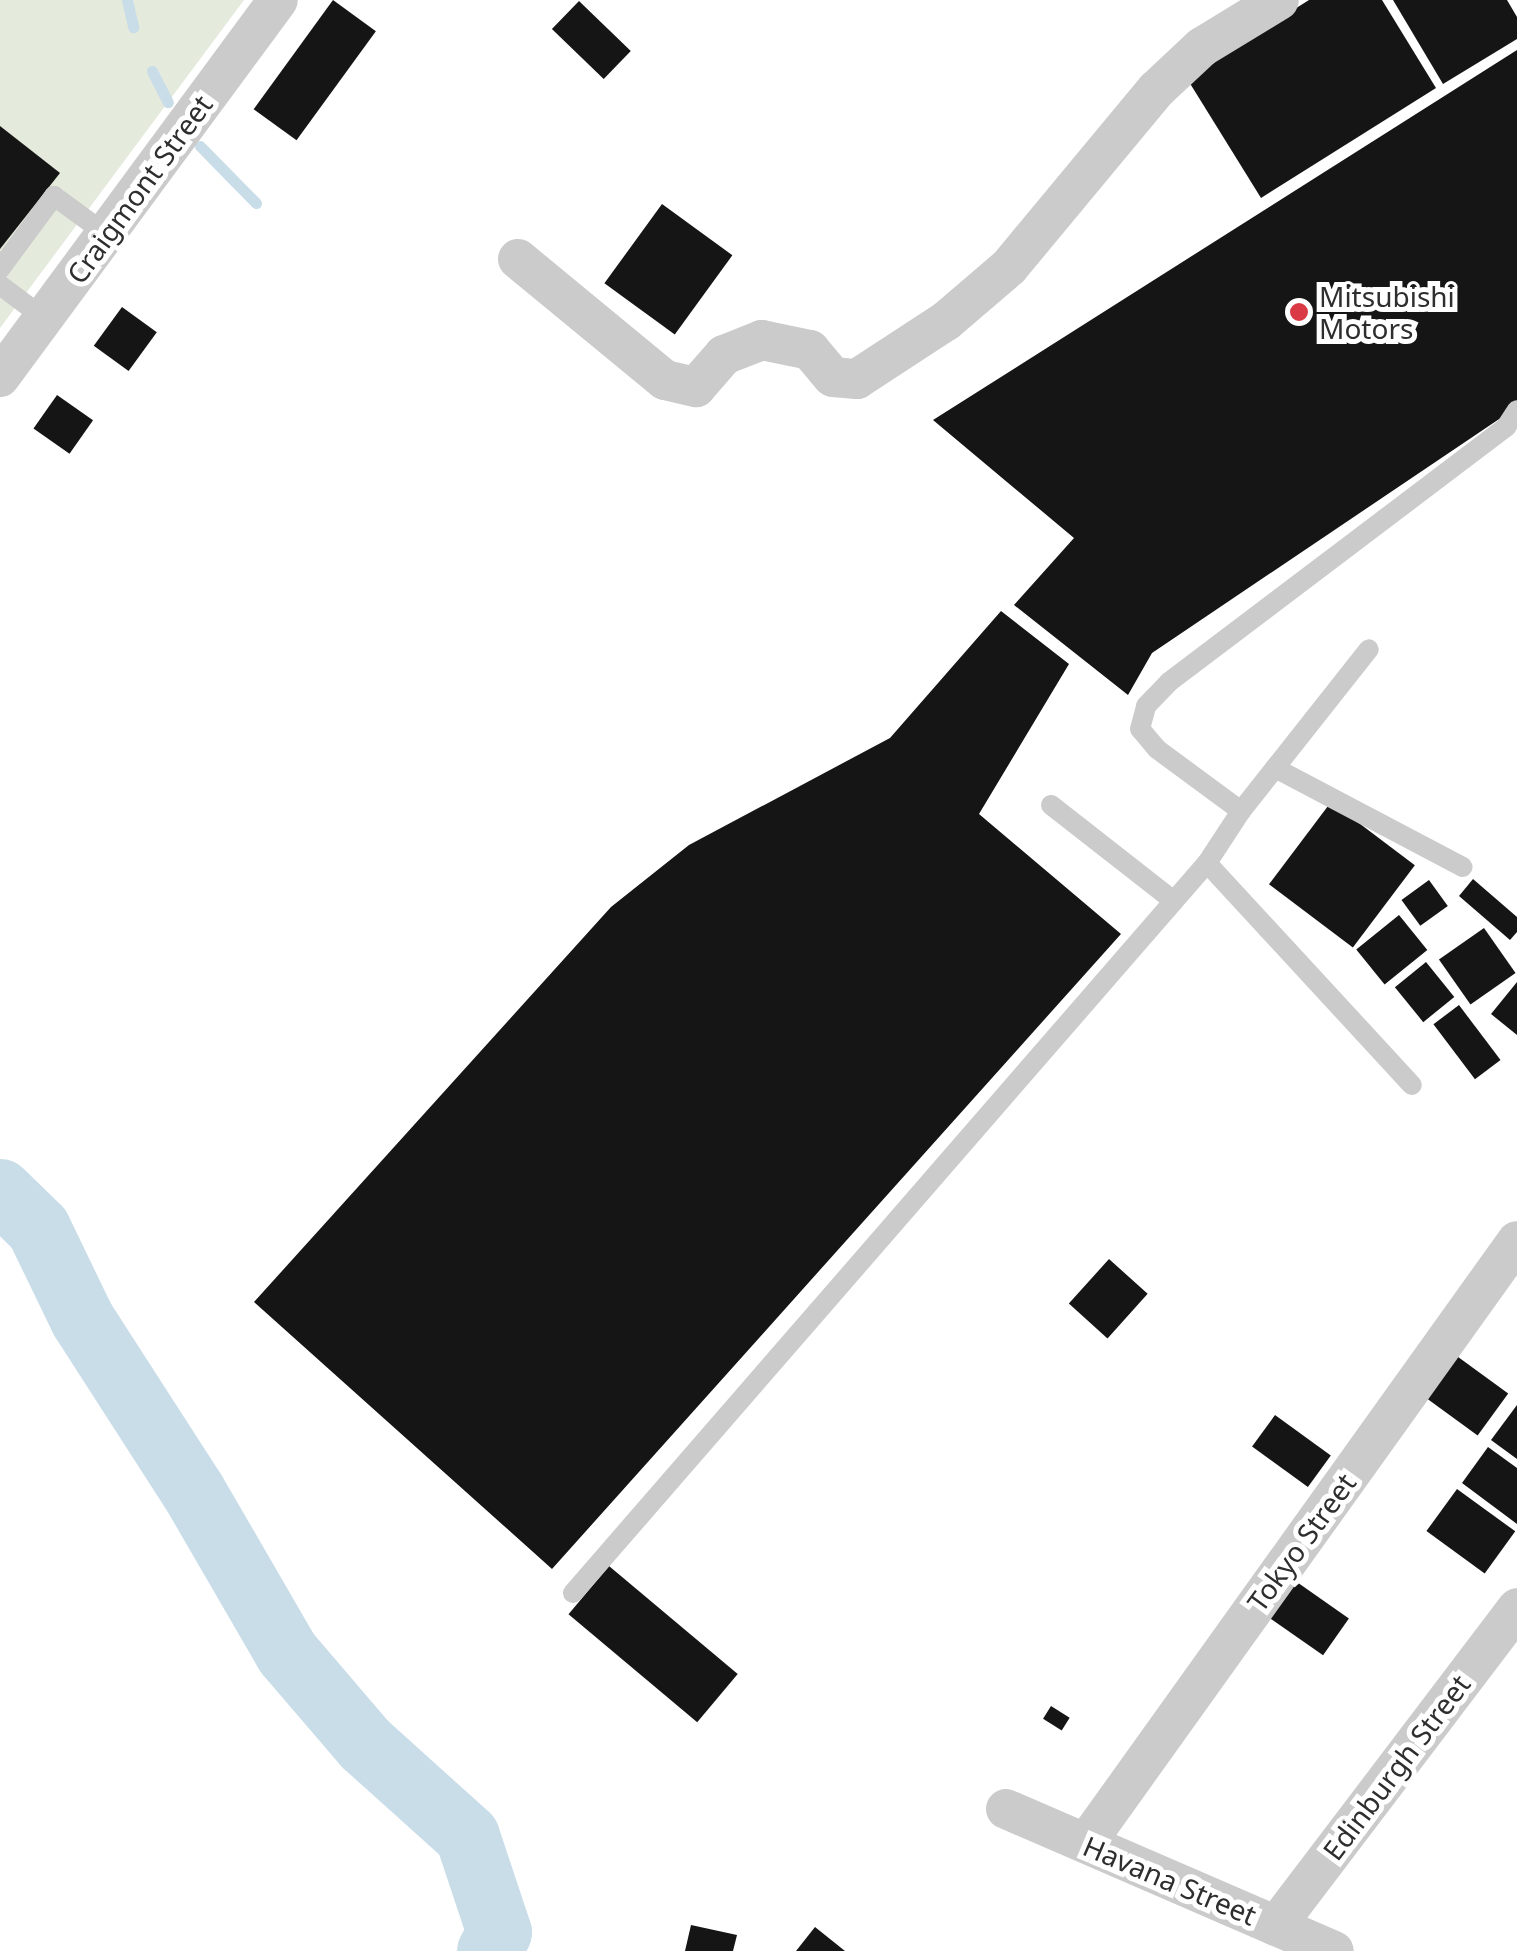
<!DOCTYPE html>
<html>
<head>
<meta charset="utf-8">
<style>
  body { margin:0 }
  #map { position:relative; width:1517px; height:1951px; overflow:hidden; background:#fff; font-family:"Noto Sans",sans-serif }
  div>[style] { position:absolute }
  .green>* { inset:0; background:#e4eadc }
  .stream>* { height:11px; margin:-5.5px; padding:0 5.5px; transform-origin:5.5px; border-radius:5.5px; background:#c9dde9 }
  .river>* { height:65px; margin:-32.5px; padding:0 32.5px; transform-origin:32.5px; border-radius:32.5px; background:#c9dde9 }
  .building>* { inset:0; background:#151515; transform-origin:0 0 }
  .service>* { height:20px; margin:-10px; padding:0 10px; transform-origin:10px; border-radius:10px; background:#cbcbcb }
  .minor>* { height:40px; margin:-20px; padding:0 20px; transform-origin:20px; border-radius:20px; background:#cbcbcb }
  .dots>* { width:28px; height:28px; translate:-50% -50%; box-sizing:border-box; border:5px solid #fff; border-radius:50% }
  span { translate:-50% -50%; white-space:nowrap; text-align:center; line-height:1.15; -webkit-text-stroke:10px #fff; paint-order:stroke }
  .street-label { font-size:28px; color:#2e2e2e }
  .poi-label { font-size:28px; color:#2e2e2e }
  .left { translate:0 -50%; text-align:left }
</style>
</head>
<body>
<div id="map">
  <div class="green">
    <i style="clip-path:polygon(0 0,244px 0,0 328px)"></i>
  </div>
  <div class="stream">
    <i style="left:127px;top:0;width:28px;rotate:77deg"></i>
    <i style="left:152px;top:71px;width:35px;rotate:63deg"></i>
    <i style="left:200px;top:146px;width:80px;rotate:45.5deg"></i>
  </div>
  <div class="river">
    <i style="left:0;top:1191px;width:53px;rotate:44.2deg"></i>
    <i style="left:38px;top:1228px;width:101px;rotate:64.2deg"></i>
    <i style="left:82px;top:1319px;width:205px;rotate:57.2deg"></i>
    <i style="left:193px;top:1491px;width:187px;rotate:59.9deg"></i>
    <i style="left:287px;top:1653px;width:120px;rotate:49.4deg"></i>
    <i style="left:365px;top:1744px;width:137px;rotate:42deg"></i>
    <i style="left:467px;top:1836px;width:101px;rotate:71.6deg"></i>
    <i style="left:499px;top:1932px;width:21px;rotate:118deg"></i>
  </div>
  <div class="building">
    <i style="left:333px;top:0;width:53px;height:135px;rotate:36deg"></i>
    <i style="clip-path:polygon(1309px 0,1382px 0,1436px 88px,1261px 198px,1186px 77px)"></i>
    <i style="clip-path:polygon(1393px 0,1507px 0,1517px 17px,1517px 39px,1443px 84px)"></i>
    <i style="left:579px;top:1px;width:72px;height:39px;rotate:44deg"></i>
    <i style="clip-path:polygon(1517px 50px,1517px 407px,1152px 653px,1128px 695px,1014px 605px,1074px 538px,933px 420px)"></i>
    <i style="clip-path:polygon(0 126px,60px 173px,0 249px)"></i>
    <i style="left:662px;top:204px;width:87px;height:98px;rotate:36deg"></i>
    <i style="left:122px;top:307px;width:43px;height:48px;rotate:36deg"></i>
    <i style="left:57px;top:395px;width:44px;height:41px;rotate:35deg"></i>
    <i style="clip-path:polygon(1001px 611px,1069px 664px,979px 814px,1121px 934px,552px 1569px,254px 1302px,611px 907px,689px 845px,890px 738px)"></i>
    <i style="left:1331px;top:802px;width:105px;height:103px;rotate:37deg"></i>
    <i style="clip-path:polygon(1473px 879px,1517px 917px,1517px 932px,1510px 940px,1459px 896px)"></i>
    <i style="left:1429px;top:880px;width:32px;height:34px;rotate:54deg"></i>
    <i style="left:1399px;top:915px;width:45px;height:55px;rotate:51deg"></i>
    <i style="left:1484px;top:928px;width:55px;height:55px;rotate:55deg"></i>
    <i style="left:1426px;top:962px;width:45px;height:40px;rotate:51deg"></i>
    <i style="clip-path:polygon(1517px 982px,1517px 1035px,1491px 1014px)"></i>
    <i style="left:1459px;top:1005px;width:69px;height:32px;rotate:53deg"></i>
    <i style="left:1109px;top:1259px;width:52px;height:60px;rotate:42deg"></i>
    <i style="left:1454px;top:1354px;width:67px;height:52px;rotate:36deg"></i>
    <i style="clip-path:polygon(1517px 1405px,1517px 1459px,1491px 1440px)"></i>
    <i style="left:1275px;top:1415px;width:69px;height:39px;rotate:36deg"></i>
    <i style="clip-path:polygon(1488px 1447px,1517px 1468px,1517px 1524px,1462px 1483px)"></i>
    <i style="left:1457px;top:1489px;width:72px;height:52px;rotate:36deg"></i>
    <i style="left:609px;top:1566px;width:168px;height:63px;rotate:40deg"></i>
    <i style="left:1294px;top:1580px;width:67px;height:45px;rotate:35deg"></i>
    <i style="left:1051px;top:1706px;width:22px;height:15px;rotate:32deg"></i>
    <i style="clip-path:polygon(691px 1925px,737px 1935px,733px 1951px,685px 1951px)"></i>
    <i style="clip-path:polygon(815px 1927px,845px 1951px,796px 1951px)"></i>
  </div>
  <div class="service">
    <i style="left:0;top:269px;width:91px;rotate:-53.5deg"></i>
    <i style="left:54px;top:196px;width:64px;rotate:36.2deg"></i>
    <i style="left:0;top:285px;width:55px;rotate:36.9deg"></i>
    <i style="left:1275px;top:768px;width:212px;rotate:27.8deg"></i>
    <i style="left:1051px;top:805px;width:156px;rotate:38deg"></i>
    <i style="left:1241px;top:811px;width:104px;rotate:-143.6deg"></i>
    <i style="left:1157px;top:749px;width:26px;rotate:-130deg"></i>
    <i style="left:1140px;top:729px;width:24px;rotate:-75deg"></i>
    <i style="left:1146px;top:706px;width:33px;rotate:-46deg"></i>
    <i style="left:1169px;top:682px;width:423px;rotate:-37.1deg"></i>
    <i style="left:1506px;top:427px;width:20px;rotate:-57deg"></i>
    <i style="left:1207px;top:863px;width:302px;rotate:47.3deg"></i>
    <i style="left:573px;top:1593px;width:967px;rotate:-49.03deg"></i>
    <i style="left:1207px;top:863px;width:62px;rotate:-56.8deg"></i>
    <i style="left:1241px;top:811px;width:206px;rotate:-51.7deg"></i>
  </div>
  <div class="minor">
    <i style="left:518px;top:259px;width:190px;rotate:39.5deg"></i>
    <i style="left:665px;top:380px;width:32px;rotate:13deg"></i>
    <i style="left:696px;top:387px;width:43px;rotate:-48.8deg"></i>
    <i style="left:724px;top:355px;width:41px;rotate:-21.5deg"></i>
    <i style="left:762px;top:340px;width:49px;rotate:11.8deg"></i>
    <i style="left:810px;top:350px;width:35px;rotate:50deg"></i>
    <i style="left:833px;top:377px;width:24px;rotate:5deg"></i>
    <i style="left:857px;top:379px;width:106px;rotate:-33.1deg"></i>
    <i style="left:946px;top:321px;width:83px;rotate:-40.6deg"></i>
    <i style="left:1009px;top:267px;width:230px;rotate:-50.3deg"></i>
    <i style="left:1156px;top:90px;width:63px;rotate:-43.1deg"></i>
    <i style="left:1202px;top:47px;width:90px;rotate:-31.4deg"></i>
    <i style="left:0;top:377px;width:468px;rotate:-53.6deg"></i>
    <i style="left:1006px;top:1809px;width:357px;rotate:23.4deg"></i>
    <i style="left:1086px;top:1843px;width:740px;rotate:-54.4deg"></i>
    <i style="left:1276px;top:1926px;width:399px;rotate:-52.8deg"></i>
  </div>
  <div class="dots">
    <i style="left:1299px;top:312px;background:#da3a46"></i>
  </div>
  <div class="street-label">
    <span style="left:139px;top:189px;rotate:-54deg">Craigmont Street</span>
    <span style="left:1301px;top:1542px;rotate:-54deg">Tokyo Street</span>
    <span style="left:1396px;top:1767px;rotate:-53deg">Edinburgh Street</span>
    <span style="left:1170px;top:1880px;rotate:23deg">Havana Street</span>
  </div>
  <div class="poi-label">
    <span class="left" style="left:1319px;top:312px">Mitsubishi<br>Motors</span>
  </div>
</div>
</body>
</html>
